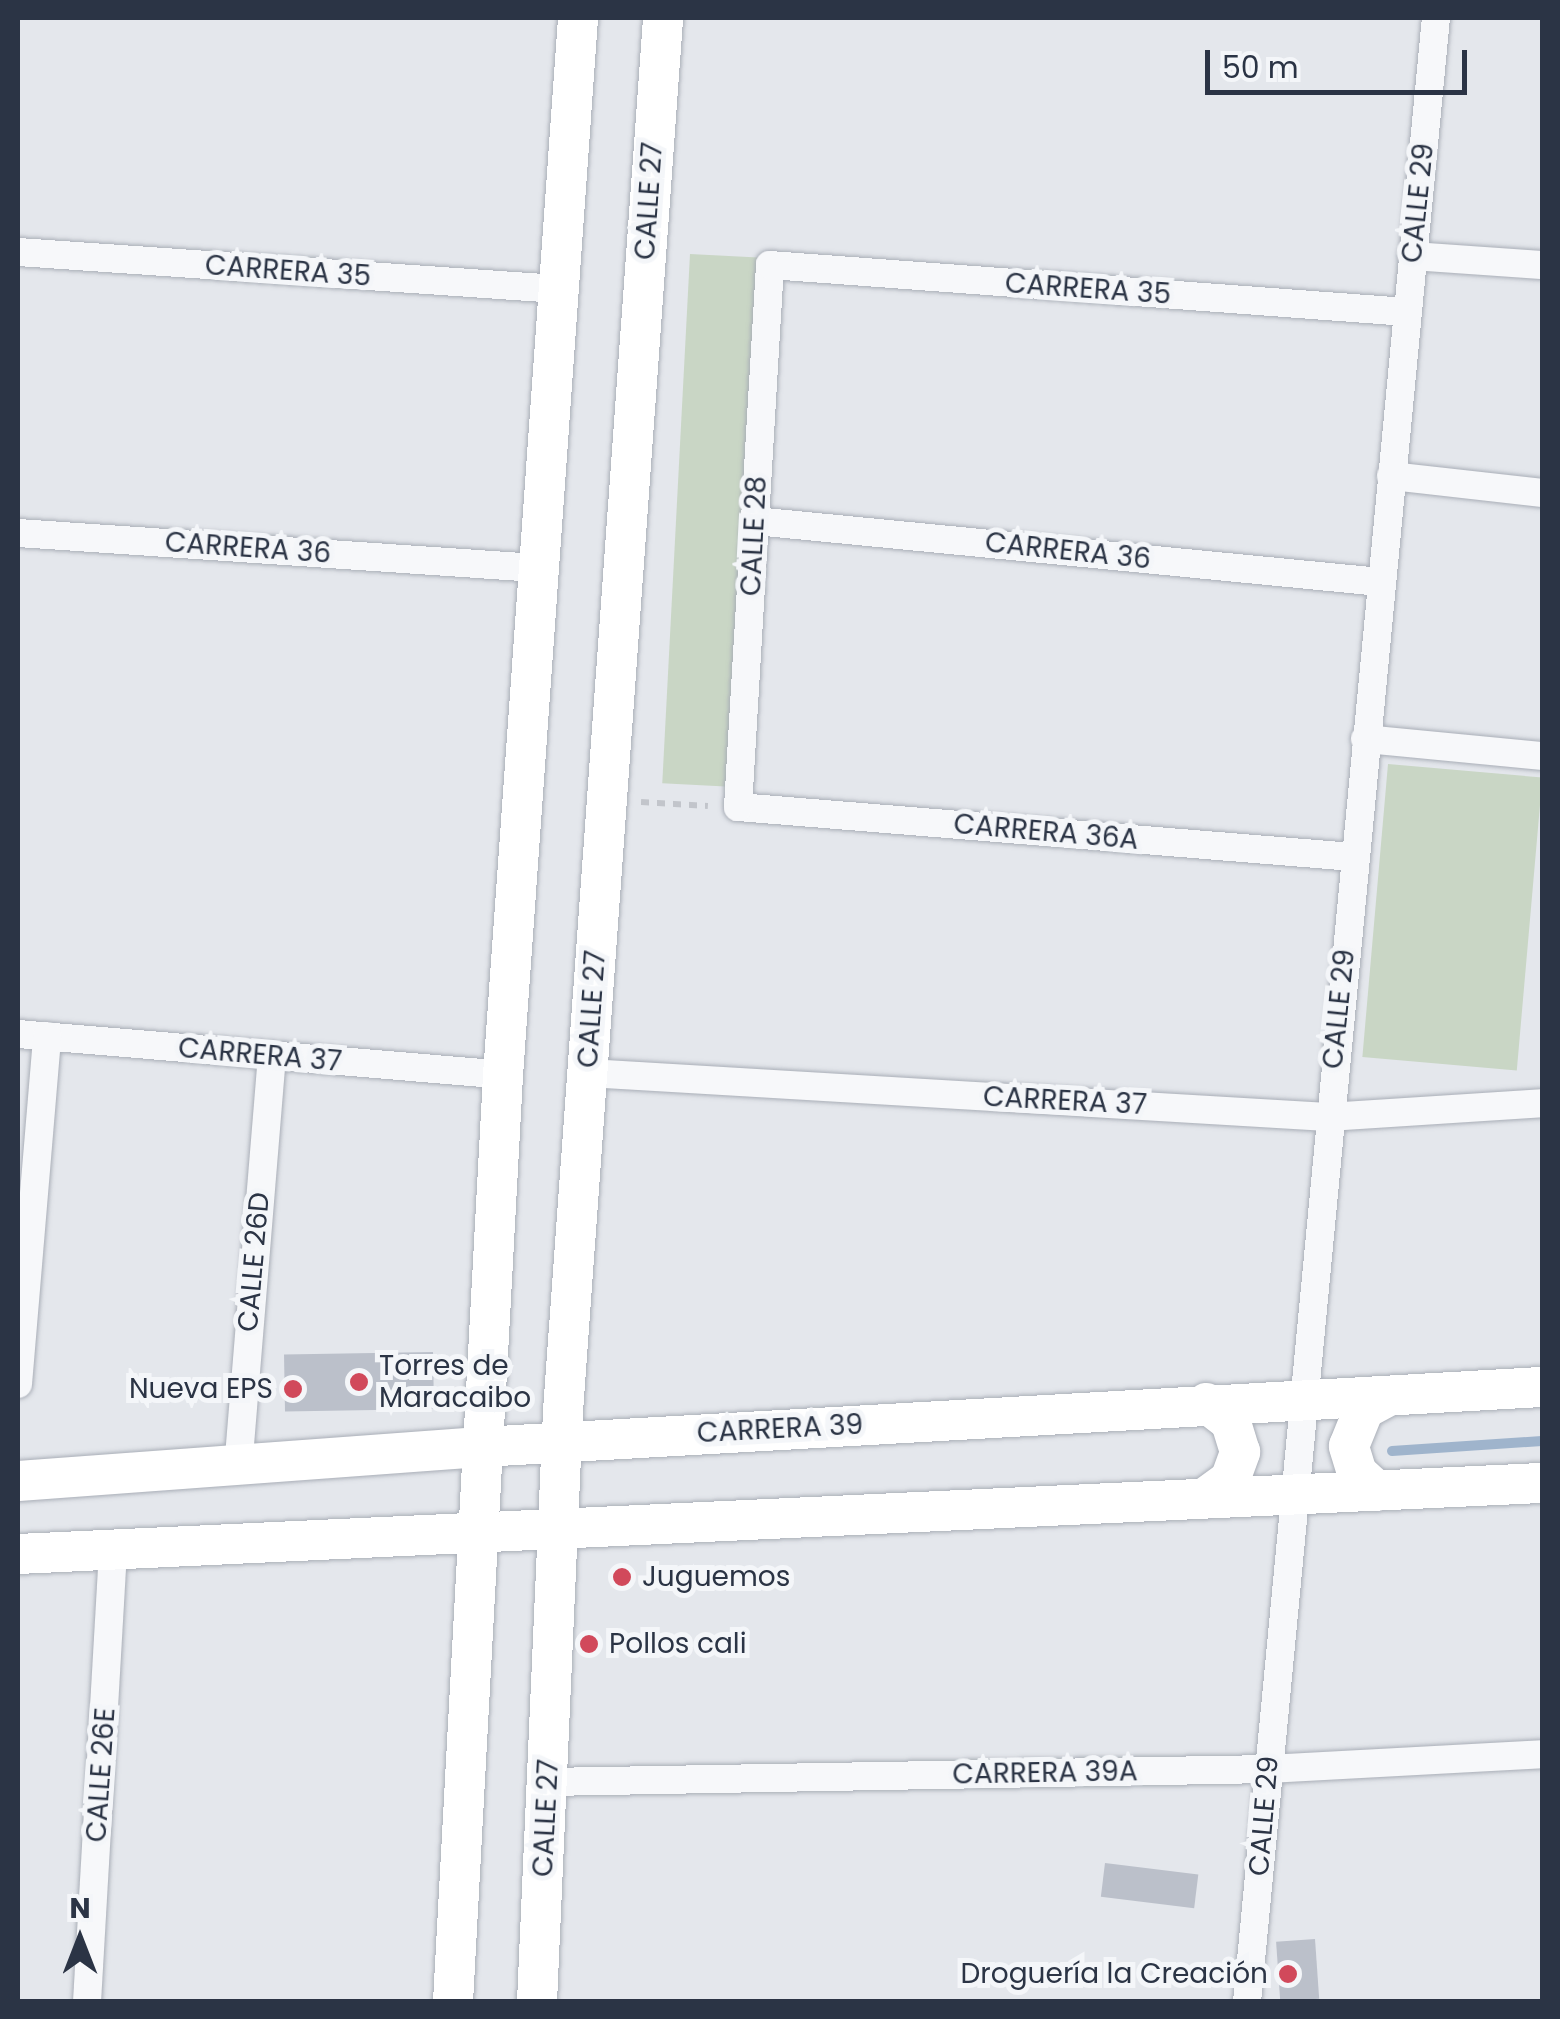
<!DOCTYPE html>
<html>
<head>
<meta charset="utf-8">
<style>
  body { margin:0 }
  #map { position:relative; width:1560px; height:2019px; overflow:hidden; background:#e4e7ec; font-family:Poppins,sans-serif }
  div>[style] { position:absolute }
  .green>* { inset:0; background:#c9d6c5; transform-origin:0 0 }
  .stream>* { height:10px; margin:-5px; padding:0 5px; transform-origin:5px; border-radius:5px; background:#9fb4cc }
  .building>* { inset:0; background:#bbc0ca; transform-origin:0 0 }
  .path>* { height:6px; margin-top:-3px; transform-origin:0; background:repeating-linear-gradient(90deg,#c2c5cb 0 8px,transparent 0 16px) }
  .roads { filter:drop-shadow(0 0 2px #a9aeb7) drop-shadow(0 0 2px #a9aeb7) }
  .minor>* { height:28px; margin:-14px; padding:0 14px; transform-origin:14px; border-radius:14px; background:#f7f8fa }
  .secondary>* { height:40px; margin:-20px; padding:0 20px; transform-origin:20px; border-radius:20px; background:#fff }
  .dots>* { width:28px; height:28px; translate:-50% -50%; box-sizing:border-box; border:5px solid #f4f6f9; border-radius:50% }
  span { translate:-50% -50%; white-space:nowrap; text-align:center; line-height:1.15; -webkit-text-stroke:10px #f4f6f9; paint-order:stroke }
  .street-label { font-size:28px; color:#2b3445 }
  .poi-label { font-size:28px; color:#2b3445 }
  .left { translate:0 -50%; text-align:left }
  .right { translate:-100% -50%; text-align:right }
  .frame { position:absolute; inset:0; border:20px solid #2b3445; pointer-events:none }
  .north { position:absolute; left:30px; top:1889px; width:100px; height:100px; -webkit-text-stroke:8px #f4f6f9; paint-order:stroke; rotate:0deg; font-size:28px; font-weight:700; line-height:40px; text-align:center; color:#2b3445 }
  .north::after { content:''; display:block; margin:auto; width:35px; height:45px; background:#2b3445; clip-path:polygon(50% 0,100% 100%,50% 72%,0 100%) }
  .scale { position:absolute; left:1205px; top:50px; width:262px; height:45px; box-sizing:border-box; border:5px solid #2b3445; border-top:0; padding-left:12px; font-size:30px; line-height:35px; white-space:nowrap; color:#2b3445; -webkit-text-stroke:8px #f4f6f9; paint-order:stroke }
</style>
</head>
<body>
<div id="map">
  <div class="green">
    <i style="left:690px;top:254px;width:68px;height:530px;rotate:3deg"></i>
    <i style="left:1388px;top:764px;width:155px;height:294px;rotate:5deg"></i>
  </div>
  <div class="stream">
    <i style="left:1392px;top:1451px;width:150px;rotate:-3.8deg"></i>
  </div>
  <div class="building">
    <i style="left:433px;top:1352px;width:57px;height:149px;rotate:89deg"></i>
    <i style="left:1105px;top:1863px;width:94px;height:34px;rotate:7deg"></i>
    <i style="left:1315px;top:1939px;width:60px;height:39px;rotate:86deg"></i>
  </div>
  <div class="path">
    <i style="left:641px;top:802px;width:67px;rotate:3.4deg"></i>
  </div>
  <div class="roads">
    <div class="minor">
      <i style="left:18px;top:252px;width:541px;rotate:3.92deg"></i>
      <i style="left:1412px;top:256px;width:130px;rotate:4deg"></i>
      <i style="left:1391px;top:476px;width:152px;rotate:6.4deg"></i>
      <i style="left:755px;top:521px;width:629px;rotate:5.57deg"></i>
      <i style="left:18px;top:533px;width:520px;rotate:3.86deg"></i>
      <i style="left:1365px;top:739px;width:178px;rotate:5.5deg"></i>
      <i style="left:1353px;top:857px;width:617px;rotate:-175.35deg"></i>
      <i style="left:738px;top:807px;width:543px;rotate:-86.62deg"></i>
      <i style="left:770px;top:265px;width:639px;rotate:4.22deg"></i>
      <i style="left:18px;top:1034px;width:487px;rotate:4.8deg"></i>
      <i style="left:588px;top:1073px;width:741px;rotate:3.4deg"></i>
      <i style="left:1328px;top:1117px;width:214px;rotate:-3.7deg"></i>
      <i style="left:18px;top:1384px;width:349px;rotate:-85.2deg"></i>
      <i style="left:238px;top:1469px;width:414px;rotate:-85.3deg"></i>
      <i style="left:547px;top:1782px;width:721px;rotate:-1.03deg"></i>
      <i style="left:1268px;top:1769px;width:274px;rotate:-3.1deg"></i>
      <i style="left:87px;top:2002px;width:454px;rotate:-86.7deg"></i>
      <i style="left:1247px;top:2002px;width:1993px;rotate:-84.56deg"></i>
    </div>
    <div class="secondary">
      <i style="left:18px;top:1481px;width:464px;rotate:-4.2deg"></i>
      <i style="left:481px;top:1447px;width:1063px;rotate:-3.24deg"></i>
      <i style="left:1377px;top:1491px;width:27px;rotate:-138deg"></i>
      <i style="left:1357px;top:1473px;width:28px;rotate:-107deg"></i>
      <i style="left:1349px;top:1446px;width:40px;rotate:-68deg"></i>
      <i style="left:1364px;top:1409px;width:27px;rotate:-28deg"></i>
      <i style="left:1205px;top:1498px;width:31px;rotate:-36deg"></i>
      <i style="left:1230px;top:1480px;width:30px;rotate:-70deg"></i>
      <i style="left:1240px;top:1452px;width:31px;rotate:-107deg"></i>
      <i style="left:1231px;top:1422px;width:31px;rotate:-142deg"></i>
      <i style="left:18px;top:1554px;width:1526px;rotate:-2.67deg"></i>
      <i style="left:453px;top:2002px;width:928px;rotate:-86.91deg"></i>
      <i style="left:503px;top:1075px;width:1060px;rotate:-85.94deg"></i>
      <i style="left:537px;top:2002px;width:592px;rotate:-87.48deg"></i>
      <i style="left:563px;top:1411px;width:1397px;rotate:-85.89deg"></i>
    </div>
  </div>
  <div class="dots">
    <i style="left:359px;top:1382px;background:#d1495b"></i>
    <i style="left:293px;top:1389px;background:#d1495b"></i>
    <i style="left:622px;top:1577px;background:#d1495b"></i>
    <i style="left:589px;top:1644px;background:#d1495b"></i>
    <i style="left:1288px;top:1974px;background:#d1495b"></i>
  </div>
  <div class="street-label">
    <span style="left:649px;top:201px;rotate:-86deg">CALLE 27</span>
    <span style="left:1418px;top:203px;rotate:-84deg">CALLE 29</span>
    <span style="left:288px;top:271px;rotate:4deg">CARRERA 35</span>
    <span style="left:1088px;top:289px;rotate:4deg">CARRERA 35</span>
    <span style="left:754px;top:536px;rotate:-87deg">CALLE 28</span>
    <span style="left:248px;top:548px;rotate:4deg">CARRERA 36</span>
    <span style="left:1068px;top:551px;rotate:6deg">CARRERA 36</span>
    <span style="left:1046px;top:832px;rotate:5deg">CARRERA 36A</span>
    <span style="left:592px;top:1009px;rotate:-86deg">CALLE 27</span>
    <span style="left:1339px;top:1009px;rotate:-84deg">CALLE 29</span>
    <span style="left:260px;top:1055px;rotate:5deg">CARRERA 37</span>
    <span style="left:1065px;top:1101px;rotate:3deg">CARRERA 37</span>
    <span style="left:254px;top:1262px;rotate:-85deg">CALLE 26D</span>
    <span style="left:780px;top:1429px;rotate:-3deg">CARRERA 39</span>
    <span style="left:1045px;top:1773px;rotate:-1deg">CARRERA 39A</span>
    <span style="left:101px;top:1775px;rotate:-86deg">CALLE 26E</span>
    <span style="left:1264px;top:1816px;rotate:-85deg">CALLE 29</span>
    <span style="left:546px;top:1818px;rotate:-87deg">CALLE 27</span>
  </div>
  <div class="poi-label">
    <span class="left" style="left:379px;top:1382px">Torres de<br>Maracaibo</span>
    <span class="right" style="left:273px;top:1389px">Nueva EPS</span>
    <span class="left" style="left:642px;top:1577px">Juguemos</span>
    <span class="left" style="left:609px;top:1644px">Pollos cali</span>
    <span class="right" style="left:1268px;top:1974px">Droguería la Creación</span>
  </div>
  <div class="frame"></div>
  <div class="north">N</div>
  <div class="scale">50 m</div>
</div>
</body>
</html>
